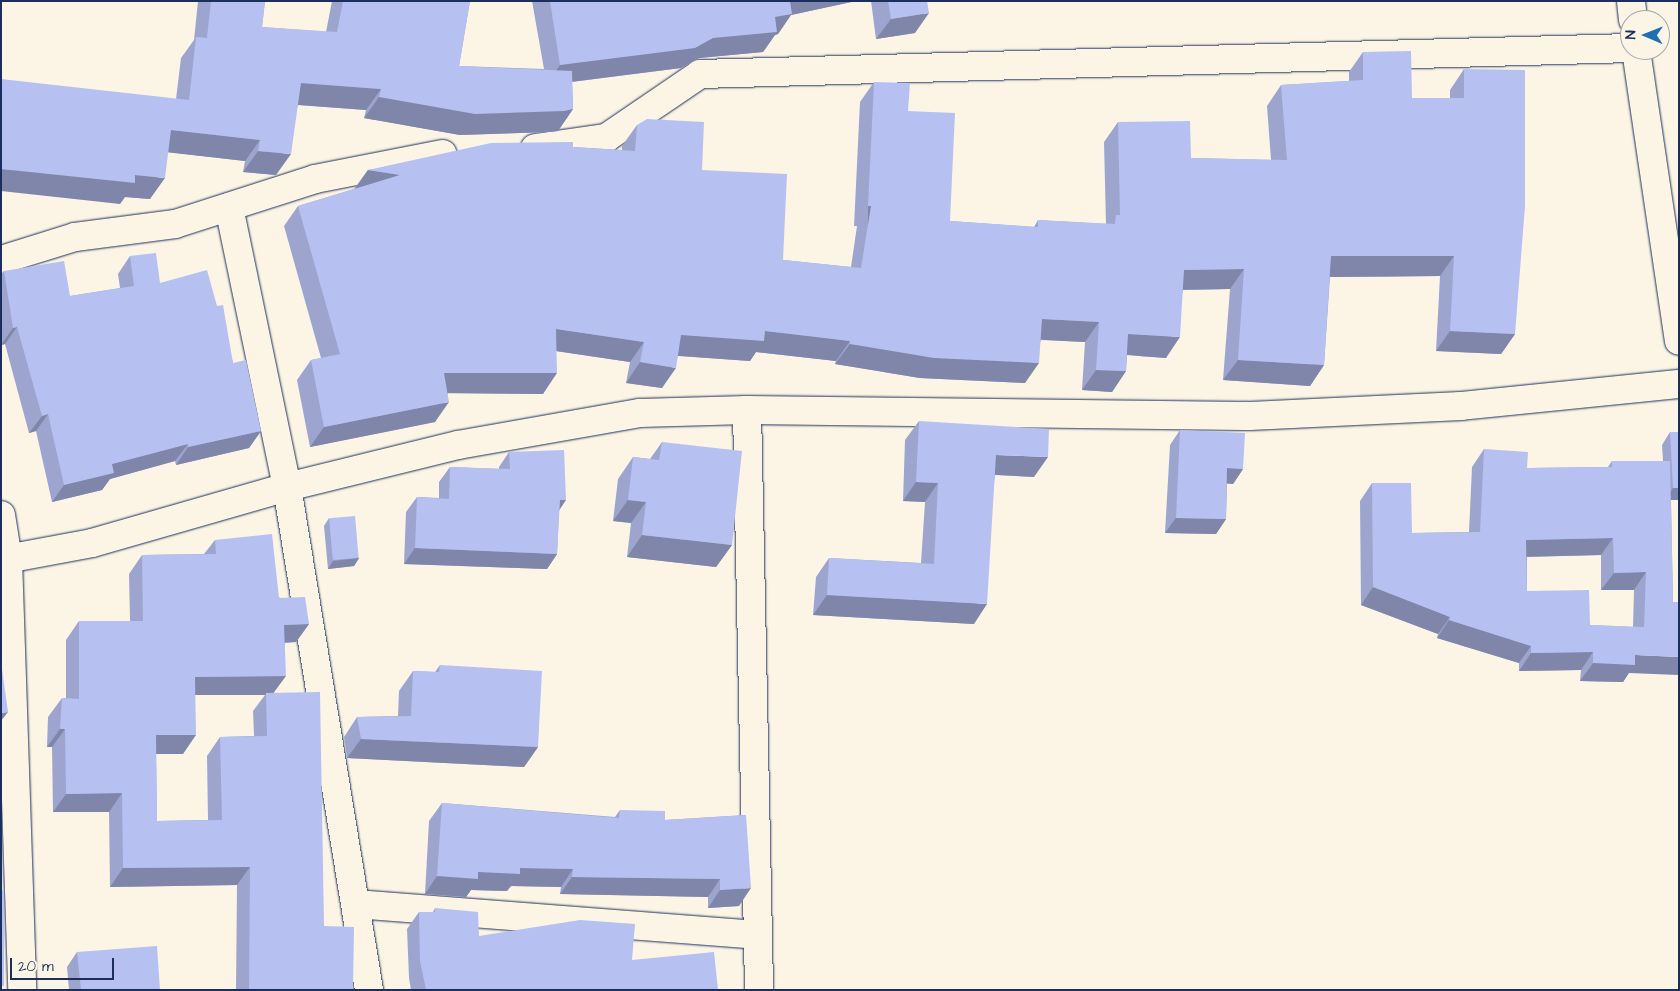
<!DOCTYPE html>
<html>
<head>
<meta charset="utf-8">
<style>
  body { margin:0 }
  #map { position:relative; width:1680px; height:991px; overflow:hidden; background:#fcf5e5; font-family:"Architects Daughter",sans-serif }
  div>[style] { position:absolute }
  .roads { filter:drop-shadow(0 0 1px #1b2f5e) drop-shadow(0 0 1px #1b2f5e) }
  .minor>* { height:28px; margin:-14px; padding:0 14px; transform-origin:14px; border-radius:14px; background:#fcf5e5 }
  .wall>* { inset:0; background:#9da5cf }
  .shaded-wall>* { inset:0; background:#7f86a9; transform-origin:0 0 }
  .building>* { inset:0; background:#b6c0f1; transform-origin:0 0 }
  span { translate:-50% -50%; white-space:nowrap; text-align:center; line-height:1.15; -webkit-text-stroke:4px #fcf5e5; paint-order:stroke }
  .frame { position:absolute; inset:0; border:2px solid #1b2f5e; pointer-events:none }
  .north { position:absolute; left:1620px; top:10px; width:50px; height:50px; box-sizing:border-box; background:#fcf5e5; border:1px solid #a2a6af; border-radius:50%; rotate:271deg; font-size:14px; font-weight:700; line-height:20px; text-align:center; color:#1b2f5e }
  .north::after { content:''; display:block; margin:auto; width:18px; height:22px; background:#1f6fb2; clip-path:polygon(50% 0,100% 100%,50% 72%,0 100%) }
  .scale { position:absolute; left:10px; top:958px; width:104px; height:22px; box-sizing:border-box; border:2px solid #1b2f5e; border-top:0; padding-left:6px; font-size:15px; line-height:18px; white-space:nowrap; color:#1b2f5e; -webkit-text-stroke:4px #fcf5e5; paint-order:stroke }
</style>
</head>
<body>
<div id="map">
  <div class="roads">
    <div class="minor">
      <i style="left:1631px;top:1px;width:19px;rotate:84deg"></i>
      <i style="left:1636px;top:50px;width:294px;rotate:81.6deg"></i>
      <i style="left:535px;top:148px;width:72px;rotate:-8deg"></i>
      <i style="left:606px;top:138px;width:114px;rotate:-34.2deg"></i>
      <i style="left:700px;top:74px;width:930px;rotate:-1.6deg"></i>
      <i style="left:229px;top:207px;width:286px;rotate:78.3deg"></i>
      <i style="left:287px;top:487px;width:510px;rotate:80.74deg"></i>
      <i style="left:1px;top:260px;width:77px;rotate:-17.3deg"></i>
      <i style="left:75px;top:237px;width:101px;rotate:-7.4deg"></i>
      <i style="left:175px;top:224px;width:147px;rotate:-17.8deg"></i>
      <i style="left:315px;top:179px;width:130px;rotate:-11.1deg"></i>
      <i style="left:747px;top:410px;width:580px;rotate:88.81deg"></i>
      <i style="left:1px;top:515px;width:45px;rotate:81deg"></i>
      <i style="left:8px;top:559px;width:431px;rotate:88.1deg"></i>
      <i style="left:1px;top:560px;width:93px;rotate:-10.6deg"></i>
      <i style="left:92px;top:543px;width:203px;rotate:-16deg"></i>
      <i style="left:287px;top:487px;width:176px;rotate:-13.8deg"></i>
      <i style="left:458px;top:445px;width:185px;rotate:-10deg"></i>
      <i style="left:640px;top:413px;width:107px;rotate:-1.6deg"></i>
      <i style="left:747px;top:410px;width:503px;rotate:0.68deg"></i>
      <i style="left:1250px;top:416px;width:211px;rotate:-2.7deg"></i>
      <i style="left:1461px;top:406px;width:219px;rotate:-5.8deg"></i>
      <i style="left:356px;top:904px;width:401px;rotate:4.4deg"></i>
    </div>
  </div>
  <div class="wall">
    <i style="clip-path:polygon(198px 1px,265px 1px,262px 27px,326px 32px,332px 1px,470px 1px,459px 66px,544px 69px,532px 1px,856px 1px,791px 15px,778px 34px,775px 35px,763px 52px,699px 58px,681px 68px,572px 82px,573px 109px,558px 131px,549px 132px,460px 135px,364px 118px,366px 110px,298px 105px,276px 175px,243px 172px,245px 161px,168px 152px,150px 199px,125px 197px,120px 204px,176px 99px,181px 58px,194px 40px)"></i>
    <i style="clip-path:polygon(871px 1px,927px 1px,915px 33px,876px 39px)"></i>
    <i style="clip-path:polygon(1363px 52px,1412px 98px,1450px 98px,1450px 90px,1464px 69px,1515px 334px,1501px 354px,1436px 351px,1440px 276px,1330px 277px,1324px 365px,1310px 386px,1223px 380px,1230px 289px,1183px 290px,1166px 358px,1127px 355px,1126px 371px,1112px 392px,1082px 390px,1085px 342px,1041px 340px,1025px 383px,920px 378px,835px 364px,836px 361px,756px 352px,750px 361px,678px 356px,662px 388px,626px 383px,630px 362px,556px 351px,543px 394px,448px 393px,435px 422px,310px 447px,297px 380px,311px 360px,321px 358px,284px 226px,298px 206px,354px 189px,368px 170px,573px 147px,622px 150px,622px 146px,637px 125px,702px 170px,783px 260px,851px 267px,857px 226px,854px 226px,860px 102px,874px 82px,908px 111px,950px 221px,1034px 227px,1038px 220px,1106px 224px,1104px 142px,1118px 122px,1191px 158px,1271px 160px,1267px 106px,1281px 85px,1349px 81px,1349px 72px)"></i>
    <i style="clip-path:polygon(130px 256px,160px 283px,217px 306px,233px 363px,261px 431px,249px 448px,176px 465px,175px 461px,110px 479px,102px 490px,52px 502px,36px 431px,29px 433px,5px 344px,1px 345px,1px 274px,4px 271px,70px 296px,120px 288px,118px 274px)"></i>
    <i style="clip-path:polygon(919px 421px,1034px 477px,995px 475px,974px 624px,813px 615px,816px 577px,829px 558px,921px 563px,925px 502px,903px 501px,905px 440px)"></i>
    <i style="clip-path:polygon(1180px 430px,1243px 469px,1233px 484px,1227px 483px,1226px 519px,1216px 534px,1165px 533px,1170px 445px)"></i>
    <i style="clip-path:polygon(evenodd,1670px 432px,1679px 432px,1679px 500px,1671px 500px,1673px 602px,1623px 682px,1580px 681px,1581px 670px,1519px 671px,1519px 663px,1437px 638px,1438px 634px,1361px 605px,1360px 501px,1372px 483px,1412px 533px,1469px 532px,1472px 467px,1484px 449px,1527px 468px,1608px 467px,1612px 461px,1663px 461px,1662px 445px,1670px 432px,1601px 555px,1601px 590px,1634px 590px,1633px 627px,1590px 625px,1527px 591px,1527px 557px,1601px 555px)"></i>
    <i style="clip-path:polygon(662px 442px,732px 545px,716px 567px,627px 557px,631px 523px,613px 521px,618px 479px,633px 457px,650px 459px)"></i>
    <i style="clip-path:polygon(509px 452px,559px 510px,557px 554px,547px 569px,404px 564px,406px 512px,417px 497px,439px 498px,439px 482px,450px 467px,499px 469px,499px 467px)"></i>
    <i style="clip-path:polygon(329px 518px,359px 558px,354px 566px,328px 569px,324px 526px)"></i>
    <i style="clip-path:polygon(evenodd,215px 540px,309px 624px,296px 642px,285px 643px,274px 692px,324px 926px,353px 990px,236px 990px,237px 885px,110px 887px,109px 812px,53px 812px,52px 747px,47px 747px,48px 717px,62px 698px,66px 698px,66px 640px,79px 621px,130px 621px,129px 574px,142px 555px,204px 554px,215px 540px,195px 695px,265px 695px,253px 711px,254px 736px,220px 737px,207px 756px,208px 820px,157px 821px,156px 754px,183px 754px,195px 695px)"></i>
    <i style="clip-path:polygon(440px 665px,538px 747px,524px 767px,347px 758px,344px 737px,357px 717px,398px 716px,399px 691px,413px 671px,435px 672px)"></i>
    <i style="clip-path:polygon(442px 803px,615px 817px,620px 810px,665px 820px,746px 815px,739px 906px,708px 908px,708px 897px,560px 894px,561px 887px,511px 886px,507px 891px,471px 890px,466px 897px,425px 894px,429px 821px)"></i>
    <i style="clip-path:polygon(435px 908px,479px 936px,632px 960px,718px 990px,411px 990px,409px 978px,407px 929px,419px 912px,433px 912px)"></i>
    <i style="clip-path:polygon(77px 952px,160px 990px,69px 990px,67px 967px)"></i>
  </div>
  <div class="shaded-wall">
    <i style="clip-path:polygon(787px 1px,856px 1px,791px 15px,778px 34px,775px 35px,763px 52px,699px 58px,681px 68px,546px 85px,560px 65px,713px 38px,775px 17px)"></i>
    <i style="clip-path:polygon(929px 13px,915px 33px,876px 39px,891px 19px)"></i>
    <i style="clip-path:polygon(301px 83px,381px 89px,366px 110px,286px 104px)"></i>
    <i style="clip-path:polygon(379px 97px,573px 109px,558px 131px,549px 132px,460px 135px,364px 118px)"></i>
    <i style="clip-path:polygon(171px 130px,260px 140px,245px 161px,156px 151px)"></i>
    <i style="clip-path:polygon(258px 151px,291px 154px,276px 175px,243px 172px)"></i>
    <i style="clip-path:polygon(1px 169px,135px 175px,165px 178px,150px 199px,125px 197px,120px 204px,1px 191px)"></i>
    <i style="clip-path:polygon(368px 170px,400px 175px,354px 190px)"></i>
    <i style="left:868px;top:206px;width:3px;height:24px"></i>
    <i style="clip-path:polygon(1331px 256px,1454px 256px,1440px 276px,1317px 277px)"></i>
    <i style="clip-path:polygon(1244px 269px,1230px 289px,1170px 290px,1184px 270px)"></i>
    <i style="clip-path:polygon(1042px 319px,1099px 322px,1085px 342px,1028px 339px)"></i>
    <i style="clip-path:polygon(17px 327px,5px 344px,1px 345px,13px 328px)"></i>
    <i style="clip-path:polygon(556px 329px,644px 342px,630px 362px,542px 349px)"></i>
    <i style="clip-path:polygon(765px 331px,850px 341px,836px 361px,756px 352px,750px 361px,667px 355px,681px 335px)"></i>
    <i style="clip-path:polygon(1450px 331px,1515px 334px,1501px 354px,1436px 351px)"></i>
    <i style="clip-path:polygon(1128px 334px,1180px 337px,1166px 358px,1114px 354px)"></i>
    <i style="clip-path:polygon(850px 344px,1039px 363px,1025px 383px,920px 378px,835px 364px)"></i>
    <i style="clip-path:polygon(1238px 360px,1324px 365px,1310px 386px,1223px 380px)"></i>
    <i style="clip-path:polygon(640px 362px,676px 368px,662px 388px,626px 383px)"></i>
    <i style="clip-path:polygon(1096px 370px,1126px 371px,1112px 392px,1082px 390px)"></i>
    <i style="clip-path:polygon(444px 373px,557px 373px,543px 394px,430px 393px)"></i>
    <i style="clip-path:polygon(449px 402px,435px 422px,310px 447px,324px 427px)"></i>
    <i style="clip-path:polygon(48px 414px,36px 431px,29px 433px,42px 416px)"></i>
    <i style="clip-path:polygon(261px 431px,249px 448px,176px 465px,188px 447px)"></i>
    <i style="clip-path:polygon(188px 444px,175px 461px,110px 479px,102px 490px,52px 502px,64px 485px,112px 464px)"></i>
    <i style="clip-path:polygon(996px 455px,1048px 457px,1034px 477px,982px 474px)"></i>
    <i style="clip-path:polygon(1227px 468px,1243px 469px,1233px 484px,1217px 483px)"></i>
    <i style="clip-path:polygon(916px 482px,938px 483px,925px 502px,903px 501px)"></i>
    <i style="clip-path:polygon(1673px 488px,1679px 488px,1679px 500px,1665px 500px)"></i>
    <i style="clip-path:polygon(560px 500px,566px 500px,556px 515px)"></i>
    <i style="clip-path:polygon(628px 500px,646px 502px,631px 523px,613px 521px)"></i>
    <i style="clip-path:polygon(1176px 518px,1226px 519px,1216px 534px,1165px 533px)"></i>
    <i style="clip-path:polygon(642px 535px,732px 545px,716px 567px,627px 557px)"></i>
    <i style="clip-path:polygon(1613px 538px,1601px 555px,1514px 557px,1526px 540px)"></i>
    <i style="clip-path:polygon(415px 548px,557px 554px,547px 569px,404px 564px)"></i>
    <i style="clip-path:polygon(359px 558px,354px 566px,328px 569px,333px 561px)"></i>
    <i style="clip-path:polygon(1646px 572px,1634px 590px,1601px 590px,1614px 573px)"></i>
    <i style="clip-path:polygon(1373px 587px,1450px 617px,1438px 634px,1361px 605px)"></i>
    <i style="clip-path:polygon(827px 595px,987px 604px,974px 624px,813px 615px)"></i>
    <i style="clip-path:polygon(1449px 620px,1531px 646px,1519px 663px,1437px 638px)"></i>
    <i style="clip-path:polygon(309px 624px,296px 642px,271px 643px,284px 625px)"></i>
    <i style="clip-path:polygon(1593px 652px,1581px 670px,1519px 671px,1531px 653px)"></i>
    <i style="clip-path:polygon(1635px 655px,1679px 657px,1679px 675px,1629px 673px,1623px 682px,1580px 681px,1593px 663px)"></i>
    <i style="clip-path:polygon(286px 676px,272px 695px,266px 693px,265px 695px,182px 695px,195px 677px)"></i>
    <i style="clip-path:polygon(8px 712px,1px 721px,1px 713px)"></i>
    <i style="clip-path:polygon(60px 729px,65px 729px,52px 747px,47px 747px)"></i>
    <i style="clip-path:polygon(156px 735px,196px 735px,183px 754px,142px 754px)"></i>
    <i style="clip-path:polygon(361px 739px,538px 747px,524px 767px,347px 758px)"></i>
    <i style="clip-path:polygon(122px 793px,109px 812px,53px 812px,66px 794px)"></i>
    <i style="clip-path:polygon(250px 867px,237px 885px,110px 887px,123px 868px)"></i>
    <i style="clip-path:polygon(520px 868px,573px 869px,561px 887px,511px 886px,507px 891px,471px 890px,466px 897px,425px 894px,437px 876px)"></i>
    <i style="clip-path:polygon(572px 877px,720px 879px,708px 897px,560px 894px)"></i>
    <i style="clip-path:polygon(751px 888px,739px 906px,708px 908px,720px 890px)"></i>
  </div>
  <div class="building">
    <i style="clip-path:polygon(211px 1px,265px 1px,262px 27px,337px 32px,343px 1px,470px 1px,459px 66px,572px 71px,573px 109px,564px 111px,475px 114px,379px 97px,381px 89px,301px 83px,291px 154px,258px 151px,260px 140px,171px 130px,165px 178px,135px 175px,135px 183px,1px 169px,1px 79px,189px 100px,196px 37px,207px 38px)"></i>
    <i style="clip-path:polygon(550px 1px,790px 1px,792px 14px,775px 17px,777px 32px,713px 38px,695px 48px,560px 65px)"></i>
    <i style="clip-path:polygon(888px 1px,927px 1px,929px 13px,891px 19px)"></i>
    <i style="clip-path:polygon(1411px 51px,1412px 98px,1464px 98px,1464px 69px,1525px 70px,1525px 206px,1515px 334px,1450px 331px,1454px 256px,1331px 256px,1324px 365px,1238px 360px,1244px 269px,1184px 270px,1180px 337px,1128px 334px,1126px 371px,1096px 370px,1099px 322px,1042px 319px,1039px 363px,934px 358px,850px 344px,850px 341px,765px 331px,764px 341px,681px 335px,676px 368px,640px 362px,644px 342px,556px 329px,557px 373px,444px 373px,449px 402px,324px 427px,311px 360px,340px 354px,298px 206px,400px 175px,368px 170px,491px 143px,573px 142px,573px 147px,635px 151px,637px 125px,647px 119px,704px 122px,702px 170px,787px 174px,783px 260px,861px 268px,871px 206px,868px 206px,874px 82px,910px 83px,908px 111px,955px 113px,950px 221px,1038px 227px,1038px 220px,1115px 224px,1116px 215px,1120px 215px,1118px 122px,1190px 121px,1191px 158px,1287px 160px,1281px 85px,1363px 80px,1363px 52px)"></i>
    <i style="clip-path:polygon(156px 253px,160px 283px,207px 270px,217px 306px,223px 305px,233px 363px,246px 360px,261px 431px,188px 447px,188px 444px,112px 464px,114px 473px,64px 485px,48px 414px,42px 416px,17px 327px,13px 328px,4px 271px,64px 261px,70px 296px,134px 286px,130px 256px)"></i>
    <i style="clip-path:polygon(919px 421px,1049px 429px,1048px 457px,996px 455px,987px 604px,827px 595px,829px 558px,934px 564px,938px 483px,916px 482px)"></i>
    <i style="clip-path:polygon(1180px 430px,1245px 433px,1243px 469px,1227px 468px,1226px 519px,1176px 518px)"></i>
    <i style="clip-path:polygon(1670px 432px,1679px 432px,1679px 488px,1673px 488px)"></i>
    <i style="clip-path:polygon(662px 442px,742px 451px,732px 545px,642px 535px,646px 502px,628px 500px,633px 457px,659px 460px)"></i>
    <i style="clip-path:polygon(evenodd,1484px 449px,1528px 452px,1527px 468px,1612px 467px,1612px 461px,1670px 461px,1673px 602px,1679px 602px,1679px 657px,1635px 655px,1635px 665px,1593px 663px,1593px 652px,1531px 653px,1531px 646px,1449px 620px,1450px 617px,1373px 587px,1372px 483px,1411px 483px,1412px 533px,1480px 532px,1484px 449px,1613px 538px,1614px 573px,1646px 572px,1644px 627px,1590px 625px,1589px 590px,1527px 591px,1526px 540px,1613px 538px)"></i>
    <i style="clip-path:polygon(564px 450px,566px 500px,560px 500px,557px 554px,415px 548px,417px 497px,449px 499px,450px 467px,510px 469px,509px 452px)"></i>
    <i style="left:355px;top:516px;width:42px;height:26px;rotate:85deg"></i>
    <i style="clip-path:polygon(272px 534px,279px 598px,305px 597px,309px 624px,284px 625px,286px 676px,195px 677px,196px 735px,156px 735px,157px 821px,222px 820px,220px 737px,267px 736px,266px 693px,320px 692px,324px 926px,354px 927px,353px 990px,249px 990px,250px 867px,123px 868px,122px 793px,66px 794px,65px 729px,60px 729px,62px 698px,79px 699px,79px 621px,143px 621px,142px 555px,216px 554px,215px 540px)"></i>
    <i style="clip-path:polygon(1px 662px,8px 712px,1px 713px)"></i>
    <i style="clip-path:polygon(440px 665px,542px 671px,538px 747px,361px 739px,357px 717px,411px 716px,413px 671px,439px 672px)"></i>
    <i style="clip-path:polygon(442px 803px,619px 818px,620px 810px,665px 811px,665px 820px,746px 815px,751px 888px,720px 890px,720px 879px,572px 877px,573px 869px,520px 868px,520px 874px,478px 872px,478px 879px,437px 876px)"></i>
    <i style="left:1px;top:890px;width:3px;height:96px"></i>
    <i style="clip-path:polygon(435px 908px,478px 912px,479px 936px,580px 920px,635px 924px,632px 960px,714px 952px,718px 990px,426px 990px,420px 961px,419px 912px,435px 912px)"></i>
    <i style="clip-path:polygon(157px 946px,160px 990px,81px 990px,77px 952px)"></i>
  </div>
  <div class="frame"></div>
  <div class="north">N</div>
  <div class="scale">20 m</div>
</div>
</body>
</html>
